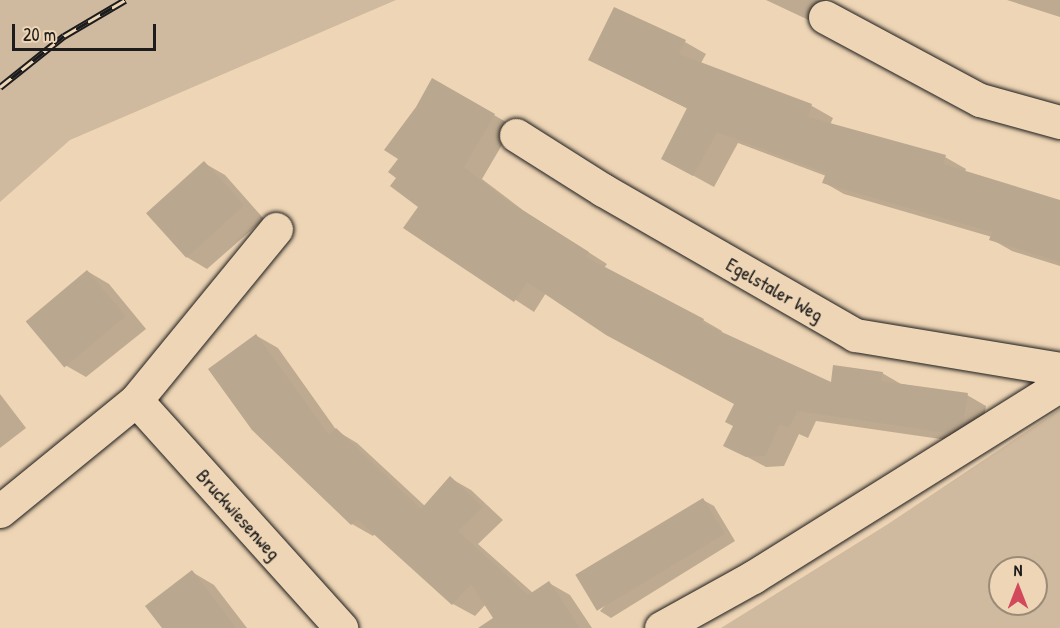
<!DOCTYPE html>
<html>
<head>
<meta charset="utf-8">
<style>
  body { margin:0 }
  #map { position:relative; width:1060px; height:628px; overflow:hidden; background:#eed5b5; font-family:"Patrick Hand",sans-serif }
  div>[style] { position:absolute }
  .green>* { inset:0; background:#d0ba9f }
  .shadow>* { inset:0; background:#0003 }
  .building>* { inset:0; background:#baa78f; transform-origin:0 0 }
  .roads { filter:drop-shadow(0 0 2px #1c1c1c) drop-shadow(0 0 2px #1c1c1c) }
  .street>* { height:33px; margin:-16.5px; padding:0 16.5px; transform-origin:16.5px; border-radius:16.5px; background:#eed5b5 }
  .rail>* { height:7px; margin-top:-3.5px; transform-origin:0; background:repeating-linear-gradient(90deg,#eed5b5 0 14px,#1c1c1c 0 28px); box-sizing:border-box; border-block:2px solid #1c1c1c }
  span { translate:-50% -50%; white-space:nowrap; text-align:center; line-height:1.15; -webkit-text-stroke:4.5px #eed5b5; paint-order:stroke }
  .street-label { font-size:20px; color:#1c1c1c }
  .north { position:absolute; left:988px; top:556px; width:60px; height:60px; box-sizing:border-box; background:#eed5b5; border:2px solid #9a8b78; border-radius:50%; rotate:0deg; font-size:16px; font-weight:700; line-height:24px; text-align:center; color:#1c1c1c }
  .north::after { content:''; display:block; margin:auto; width:21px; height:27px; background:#d1495b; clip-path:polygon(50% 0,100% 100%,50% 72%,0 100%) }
  .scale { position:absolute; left:12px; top:24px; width:144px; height:27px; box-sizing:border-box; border:3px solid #1c1c1c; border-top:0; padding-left:8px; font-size:18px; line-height:21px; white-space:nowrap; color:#1c1c1c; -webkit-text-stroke:4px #eed5b5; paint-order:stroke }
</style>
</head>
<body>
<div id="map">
  <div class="green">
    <i style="clip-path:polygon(0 0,396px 0,70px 140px,0 202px)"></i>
    <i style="clip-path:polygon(evenodd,1060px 409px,1060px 628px,721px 628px,888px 524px,1060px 409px,1000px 568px,1036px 568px,1036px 604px,1000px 604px,1000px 568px)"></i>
  </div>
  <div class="shadow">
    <i style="clip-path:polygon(766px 0,825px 0,815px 23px)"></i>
    <i style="clip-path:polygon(1007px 0,1060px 0,1060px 17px)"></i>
    <i style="clip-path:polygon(685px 42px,706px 54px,701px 63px,812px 106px,833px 118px,830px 125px,945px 157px,966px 169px,965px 172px,1060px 201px,1060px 266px,1012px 251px,991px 239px,992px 237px,844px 194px,823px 182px,826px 176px,738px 143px,714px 187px,683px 170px,688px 109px,590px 60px)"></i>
    <i style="clip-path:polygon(433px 80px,513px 126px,482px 179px,524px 211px,607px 264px,604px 268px,703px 320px,722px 331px,721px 333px,832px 384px,882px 373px,901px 384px,967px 395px,986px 406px,981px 434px,968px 443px,816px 421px,808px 438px,799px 434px,784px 466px,766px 467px,725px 445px,735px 426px,736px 404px,546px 293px,534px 312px,405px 228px,421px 207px,398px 177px,417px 108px)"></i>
    <i style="clip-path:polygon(204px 163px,225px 175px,264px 219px,207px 269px,185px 256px)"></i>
    <i style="clip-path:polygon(87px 271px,109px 284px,146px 329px,86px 377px,65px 365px)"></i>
    <i style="clip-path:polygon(257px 336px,278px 348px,337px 431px,357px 443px,425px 506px,450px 478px,471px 490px,503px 520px,478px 544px,533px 593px,549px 583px,570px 595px,592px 628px,502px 628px,486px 604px,475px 616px,453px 604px,375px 534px,373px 536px,352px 524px)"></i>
    <i style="clip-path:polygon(0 394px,26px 428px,0 448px)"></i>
    <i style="clip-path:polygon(703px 500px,714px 506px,735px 541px,611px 618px,600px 611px)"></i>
    <i style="clip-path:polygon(192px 572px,214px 585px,247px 628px,164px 628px)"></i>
  </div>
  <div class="building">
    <i style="clip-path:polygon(614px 7px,686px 40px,679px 54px,812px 104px,808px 117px,946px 155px,943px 164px,1060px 200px,1060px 262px,989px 240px,992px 232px,822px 183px,826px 173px,717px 132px,693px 176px,661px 159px,687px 108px,588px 60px)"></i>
    <i style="clip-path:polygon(432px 78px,495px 114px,464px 167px,505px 199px,589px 252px,586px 257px,704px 319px,702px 323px,831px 382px,833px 365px,883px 372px,881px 381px,968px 393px,963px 424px,948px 433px,797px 411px,789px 428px,780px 424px,765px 456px,746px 457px,723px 446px,733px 426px,725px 422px,734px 404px,606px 335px,527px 282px,514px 302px,403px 228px,418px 207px,390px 186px,396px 178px,388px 172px,398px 159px,384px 150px,416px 107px)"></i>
    <i style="left:204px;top:161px;width:60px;height:78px;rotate:48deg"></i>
    <i style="left:87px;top:270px;width:60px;height:80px;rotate:50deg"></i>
    <i style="clip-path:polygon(256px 334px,329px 435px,336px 428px,421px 509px,450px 476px,483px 507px,458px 531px,528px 595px,549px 581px,580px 628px,478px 628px,493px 618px,471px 584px,452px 605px,357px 519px,351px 525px,252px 430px,208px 369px)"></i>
    <i style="left:703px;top:498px;width:42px;height:149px;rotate:59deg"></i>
    <i style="clip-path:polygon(192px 570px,236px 628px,162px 628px,145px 606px)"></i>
  </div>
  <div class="roads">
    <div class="street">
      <i style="left:825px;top:17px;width:176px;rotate:28.2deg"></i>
      <i style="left:980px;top:100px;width:83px;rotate:15.4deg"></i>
      <i style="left:516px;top:135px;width:103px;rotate:32.3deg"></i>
      <i style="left:603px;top:190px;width:291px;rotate:29.9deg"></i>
      <i style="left:855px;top:335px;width:208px;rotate:9.4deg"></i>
      <i style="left:136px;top:400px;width:221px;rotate:-50.7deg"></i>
      <i style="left:0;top:511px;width:176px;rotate:-39.2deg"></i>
      <i style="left:136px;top:400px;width:307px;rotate:48deg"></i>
      <i style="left:661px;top:628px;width:105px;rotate:-29deg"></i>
      <i style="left:753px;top:577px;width:362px;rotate:-32deg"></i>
    </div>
  </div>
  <div class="rail">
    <i style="left:0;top:87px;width:82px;rotate:-38.6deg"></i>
    <i style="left:64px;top:36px;width:71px;rotate:-30.5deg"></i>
  </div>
  <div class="street-label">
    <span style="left:775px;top:289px;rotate:30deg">Egelstaler Weg</span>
    <span style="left:239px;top:514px;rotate:48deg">Bruckwiesenweg</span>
  </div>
  <div class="north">N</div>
  <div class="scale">20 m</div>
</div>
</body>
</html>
